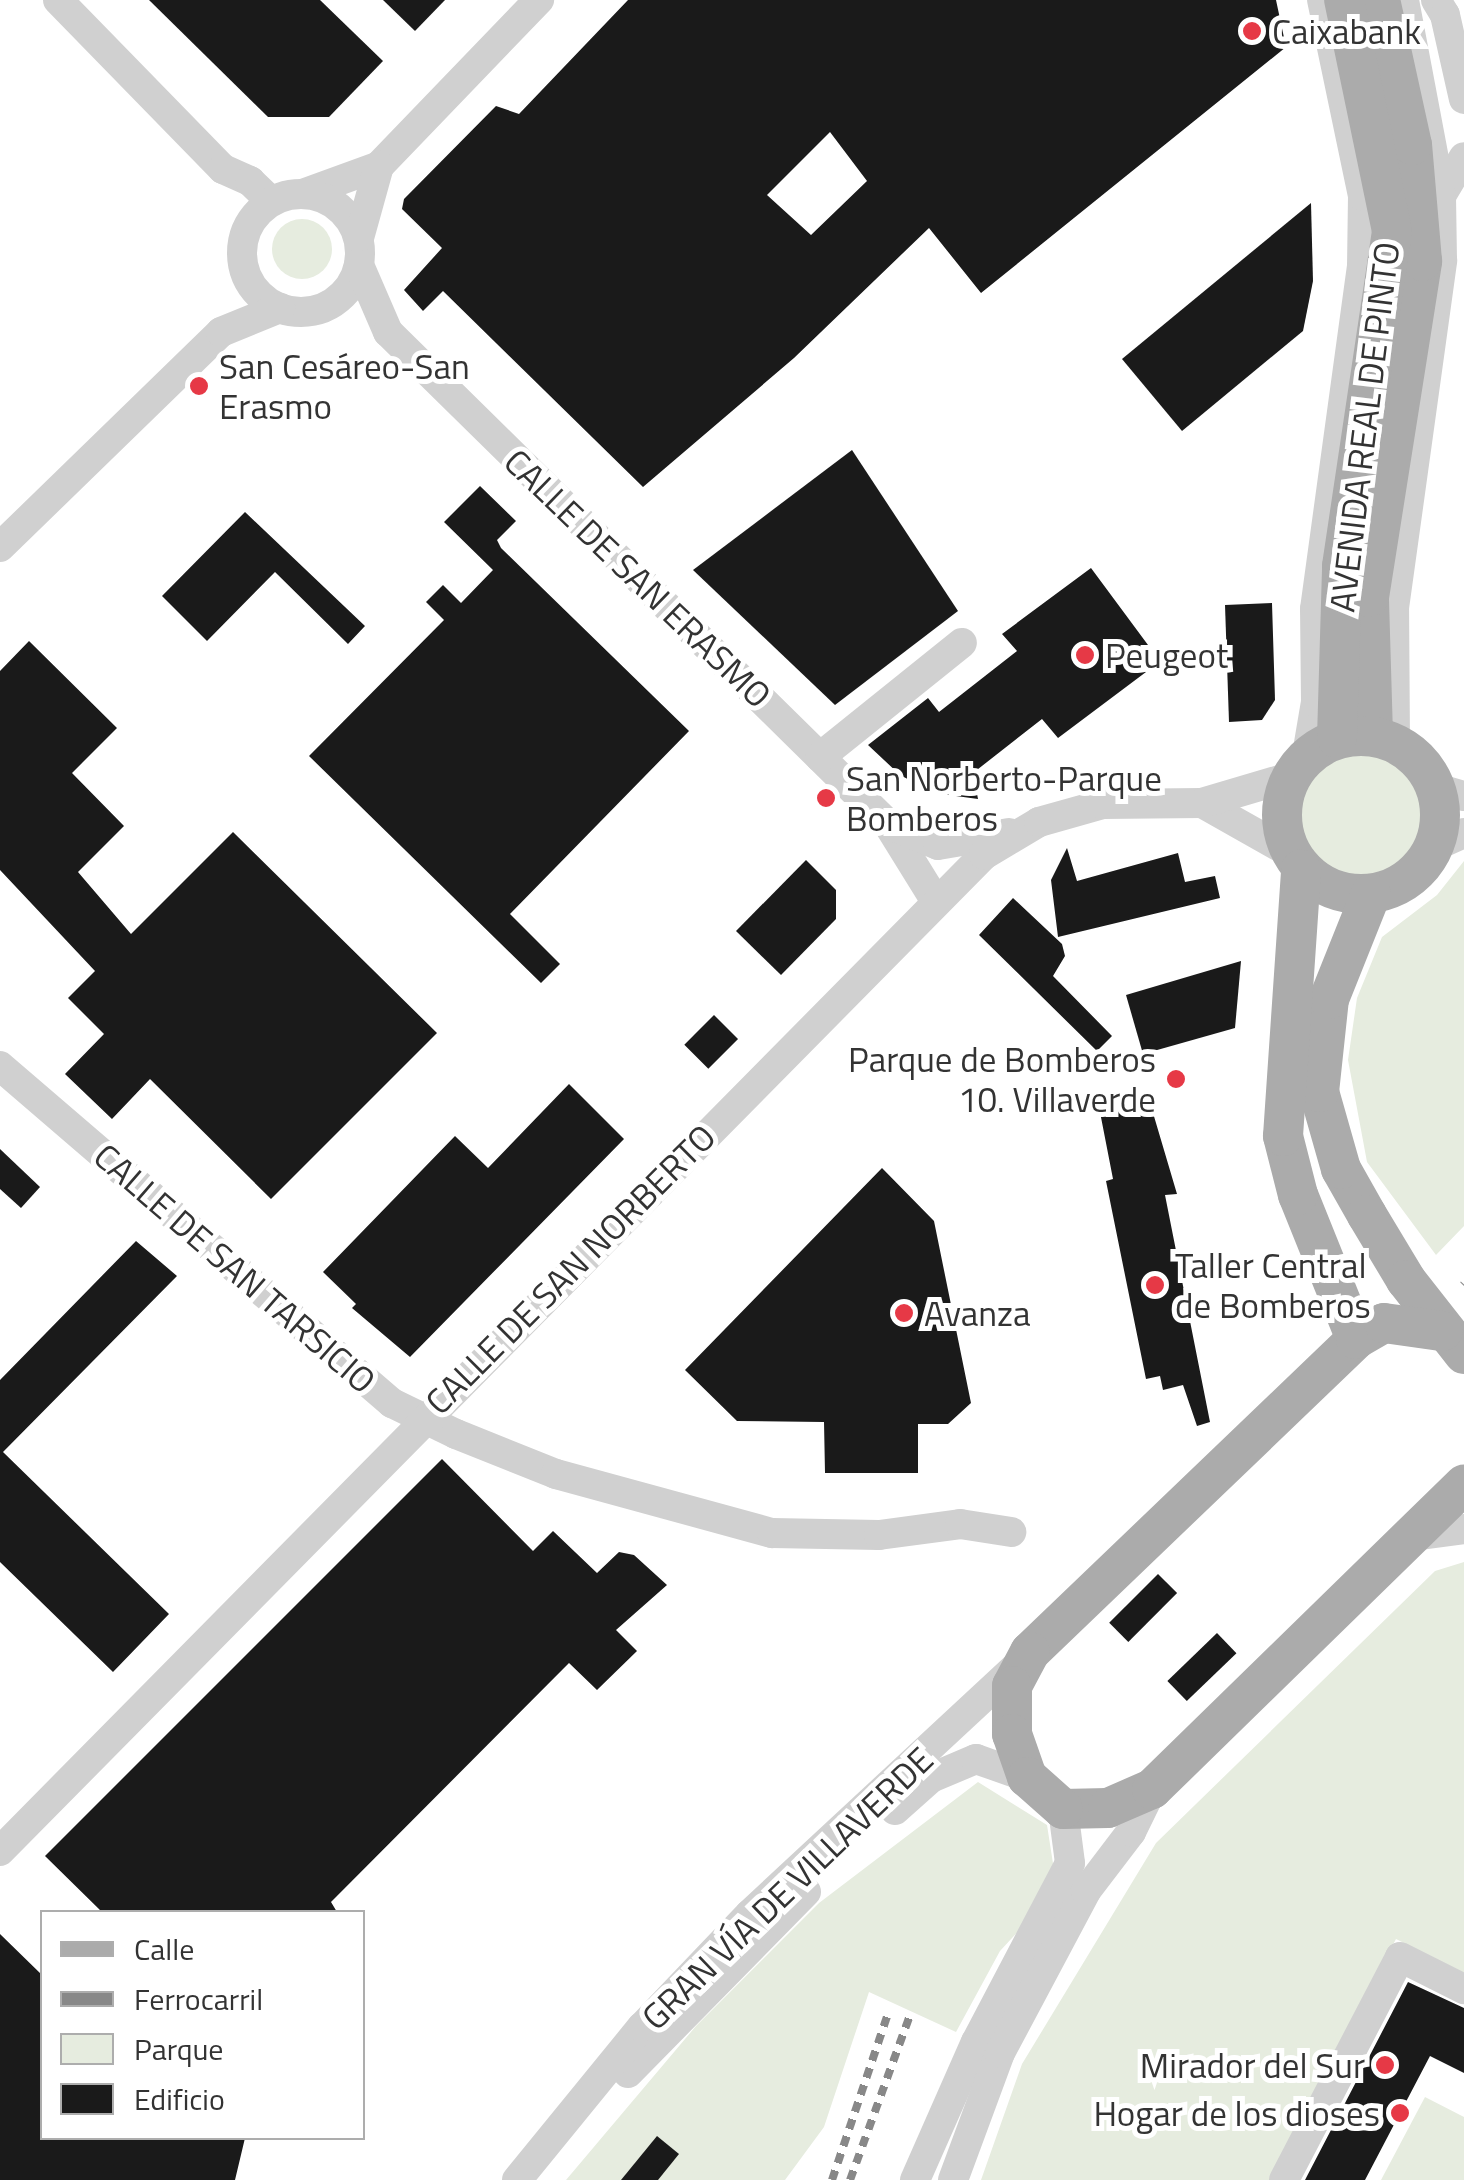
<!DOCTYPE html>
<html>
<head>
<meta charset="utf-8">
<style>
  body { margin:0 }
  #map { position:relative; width:1464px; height:2180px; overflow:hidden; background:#fff; font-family:"Titillium Web",sans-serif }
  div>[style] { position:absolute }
  .green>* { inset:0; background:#e6ecdf }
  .round { border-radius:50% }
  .building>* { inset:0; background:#1a1a1a; transform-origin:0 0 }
  .minor>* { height:30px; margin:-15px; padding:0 15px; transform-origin:15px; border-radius:15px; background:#d0d0d0 }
  .minor>.ring { margin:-15px; padding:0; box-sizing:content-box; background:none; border:30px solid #d0d0d0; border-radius:50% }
  .major>* { height:40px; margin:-20px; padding:0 20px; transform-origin:20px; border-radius:20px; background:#ababab }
  .major>.ring { margin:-20px; padding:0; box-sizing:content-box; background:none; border:40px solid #ababab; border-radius:50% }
  .rail>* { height:8px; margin-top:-4px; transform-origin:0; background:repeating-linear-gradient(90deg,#888 0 10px,transparent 0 18px) }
  .minor-bridge>* { height:30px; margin:-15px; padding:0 15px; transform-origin:15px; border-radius:15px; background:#d0d0d0 }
  .major-bridge>* { height:40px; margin:-20px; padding:0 20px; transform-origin:20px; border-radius:20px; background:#ababab }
  .dots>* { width:28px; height:28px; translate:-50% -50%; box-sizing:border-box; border:5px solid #fff; border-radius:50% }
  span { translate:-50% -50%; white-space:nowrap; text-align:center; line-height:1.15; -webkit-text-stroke:10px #fff; paint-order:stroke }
  .poi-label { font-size:35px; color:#333 }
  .left { translate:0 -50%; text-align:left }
  .right { translate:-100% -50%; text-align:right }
  .street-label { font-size:35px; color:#333 }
  .legend { position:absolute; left:40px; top:1910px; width:325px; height:230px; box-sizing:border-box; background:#fff; border:2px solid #adadad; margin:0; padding:12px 18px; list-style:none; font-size:30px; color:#333 }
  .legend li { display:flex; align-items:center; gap:20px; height:50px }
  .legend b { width:50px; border:2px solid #adadad }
</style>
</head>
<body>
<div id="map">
  <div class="green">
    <i class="round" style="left:272px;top:219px;width:60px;height:60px"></i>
    <i class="round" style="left:1294px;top:748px;width:128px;height:128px"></i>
    <i style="clip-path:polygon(1464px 861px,1464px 1226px,1436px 1255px,1367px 1162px,1348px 1060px,1357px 998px,1382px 937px,1437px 895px)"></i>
    <i style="clip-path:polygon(1464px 1562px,1464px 1973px,1396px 1939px,1271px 2180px,981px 2180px,1022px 2064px,1156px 1843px,1435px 1571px)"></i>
    <i style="clip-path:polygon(978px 1782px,1047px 1825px,1057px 1889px,1000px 1951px,956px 2032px,869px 1992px,824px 2127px,785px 2180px,566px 2180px,696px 2026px,819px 1903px)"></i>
    <i style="clip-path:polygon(1425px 2097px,1464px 2117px,1464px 2180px,1381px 2180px)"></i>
  </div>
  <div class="building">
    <i style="clip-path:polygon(149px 0,320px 0,383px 61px,329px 117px,268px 117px)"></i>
    <i style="clip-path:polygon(383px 0,445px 0,415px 31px)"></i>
    <i style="clip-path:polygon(evenodd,628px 0,1276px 0,1286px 47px,981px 293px,929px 228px,794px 358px,643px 487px,443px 291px,423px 311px,404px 290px,442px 248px,402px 209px,404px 199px,496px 106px,519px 114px,628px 0,830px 132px,867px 181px,811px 235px,767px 195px,830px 132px)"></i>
    <i style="clip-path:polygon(1311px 203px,1313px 281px,1303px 331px,1182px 431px,1122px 359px)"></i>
    <i style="clip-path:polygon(852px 450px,958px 611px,835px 705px,693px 570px)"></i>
    <i style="clip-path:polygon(480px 486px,516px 521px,497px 540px,501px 548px,689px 731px,510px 914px,560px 964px,541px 983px,309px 756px,444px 620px,426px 602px,443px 585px,461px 603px,493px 570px,444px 522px)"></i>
    <i style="clip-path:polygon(245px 512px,365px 626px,348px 644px,275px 572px,207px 641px,162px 596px)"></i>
    <i style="clip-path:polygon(1091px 568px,1148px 645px,1146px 672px,1058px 738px,1042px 719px,973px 773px,978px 799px,934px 793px,900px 775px,868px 745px,928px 698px,939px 712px,1017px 651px,1002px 634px)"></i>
    <i style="clip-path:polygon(1272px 603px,1275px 700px,1262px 720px,1229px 722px,1225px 605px)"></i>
    <i style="clip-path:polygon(29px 641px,117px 728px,72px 773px,124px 826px,78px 872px,131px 934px,233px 832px,437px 1033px,271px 1199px,150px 1079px,112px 1119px,65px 1074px,104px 1034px,68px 998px,95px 971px,0 870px,0 671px)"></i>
    <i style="clip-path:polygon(1067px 848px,1077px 881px,1178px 853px,1185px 882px,1215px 876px,1220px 898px,1058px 937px,1051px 880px)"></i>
    <i style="clip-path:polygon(806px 860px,836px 890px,836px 919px,781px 975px,736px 931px)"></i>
    <i style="clip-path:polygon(1013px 898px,1062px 944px,1065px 956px,1053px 976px,1112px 1036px,1097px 1051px,979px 935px)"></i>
    <i style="clip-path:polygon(1241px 961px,1235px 1028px,1143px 1054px,1126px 995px)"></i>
    <i style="left:714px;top:1015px;width:34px;height:42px;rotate:45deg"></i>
    <i style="clip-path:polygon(569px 1084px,624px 1139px,410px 1357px,352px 1308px,356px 1304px,323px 1272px,455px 1136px,488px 1168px)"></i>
    <i style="clip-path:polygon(1148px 1096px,1177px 1194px,1165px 1195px,1210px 1422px,1197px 1426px,1183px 1385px,1163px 1390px,1160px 1376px,1146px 1379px,1106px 1181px,1113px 1179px,1099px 1107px)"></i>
    <i style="clip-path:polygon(0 1149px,40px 1187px,21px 1208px,0 1189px)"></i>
    <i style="clip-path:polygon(882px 1168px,934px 1221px,971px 1403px,948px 1424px,918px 1424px,918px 1473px,825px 1473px,824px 1422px,737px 1421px,685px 1370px)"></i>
    <i style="clip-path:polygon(136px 1241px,177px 1276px,3px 1452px,169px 1614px,113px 1672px,0 1562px,0 1380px)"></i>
    <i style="clip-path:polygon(442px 1459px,533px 1551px,553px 1531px,597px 1573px,619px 1552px,634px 1555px,667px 1585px,616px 1630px,637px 1651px,597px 1690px,569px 1663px,331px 1902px,337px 1912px,102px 1912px,45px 1856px)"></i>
    <i style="left:1158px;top:1574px;width:27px;height:69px;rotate:45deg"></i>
    <i style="left:1217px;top:1633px;width:28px;height:69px;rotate:46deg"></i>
    <i style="clip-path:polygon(0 1934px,42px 1975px,42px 2138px,245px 2138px,235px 2180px,0 2180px)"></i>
    <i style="clip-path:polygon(1408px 1982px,1464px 2008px,1464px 2073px,1430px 2056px,1365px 2180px,1305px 2180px)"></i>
    <i style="clip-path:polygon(657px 2136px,679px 2154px,658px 2180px,621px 2180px)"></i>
  </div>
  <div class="minor">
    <i style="left:58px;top:0;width:236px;rotate:45.7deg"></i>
    <i style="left:223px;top:169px;width:30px;rotate:24deg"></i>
    <i style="left:250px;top:181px;width:29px;rotate:44deg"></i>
    <i style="left:1436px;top:0;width:17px;rotate:59deg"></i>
    <i style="left:1445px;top:15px;width:86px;rotate:77.3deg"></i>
    <i style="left:305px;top:193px;width:79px;rotate:-20deg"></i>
    <i style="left:379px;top:166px;width:231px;rotate:-46.1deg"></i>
    <i class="ring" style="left:242px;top:194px;width:88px;height:88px"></i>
    <i style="left:1441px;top:196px;width:45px;rotate:-59.5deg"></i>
    <i style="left:359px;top:238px;width:75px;rotate:-74.5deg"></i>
    <i style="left:359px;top:265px;width:73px;rotate:66.6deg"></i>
    <i style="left:388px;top:332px;width:701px;rotate:44.54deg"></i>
    <i style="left:888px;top:824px;width:89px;rotate:58.3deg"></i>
    <i style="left:0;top:547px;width:308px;rotate:-44.2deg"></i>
    <i style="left:221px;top:332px;width:64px;rotate:-22.1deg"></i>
    <i style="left:1395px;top:742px;width:134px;rotate:-90.4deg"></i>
    <i style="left:1394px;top:608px;width:351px;rotate:-82.1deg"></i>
    <i style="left:1442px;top:260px;width:64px;rotate:-90.9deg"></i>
    <i style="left:1441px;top:196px;width:199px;rotate:-100.7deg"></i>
    <i style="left:1307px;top:755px;width:54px;rotate:-80.4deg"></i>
    <i style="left:1316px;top:702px;width:93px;rotate:-90.6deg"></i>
    <i style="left:1315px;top:609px;width:345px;rotate:-82.2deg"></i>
    <i style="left:1362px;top:267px;width:71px;rotate:-89.2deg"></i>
    <i style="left:1363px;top:196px;width:200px;rotate:-101.8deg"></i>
    <i style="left:820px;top:757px;width:182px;rotate:-38.8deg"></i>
    <i style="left:1436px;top:788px;width:29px;rotate:16deg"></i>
    <i style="left:1202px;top:803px;width:100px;rotate:29.4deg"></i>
    <i style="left:888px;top:824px;width:54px;rotate:22.8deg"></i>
    <i style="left:938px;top:845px;width:72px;rotate:-9.6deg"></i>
    <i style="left:1435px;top:846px;width:32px;rotate:-24deg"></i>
    <i style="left:0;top:1066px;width:517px;rotate:40.69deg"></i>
    <i style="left:392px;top:1403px;width:71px;rotate:25.8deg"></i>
    <i style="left:456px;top:1434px;width:108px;rotate:21.8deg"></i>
    <i style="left:556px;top:1474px;width:224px;rotate:15.3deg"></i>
    <i style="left:772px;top:1533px;width:107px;rotate:1.1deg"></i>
    <i style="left:879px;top:1535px;width:82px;rotate:-7.7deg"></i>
    <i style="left:960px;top:1524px;width:52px;rotate:8.9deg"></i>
    <i style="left:1413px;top:1536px;width:51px;rotate:-7.8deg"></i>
    <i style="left:0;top:1851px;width:1400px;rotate:-45.35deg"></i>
    <i style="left:984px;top:855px;width:64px;rotate:-31deg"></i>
    <i style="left:1039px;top:822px;width:66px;rotate:-15.7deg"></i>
    <i style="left:1103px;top:804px;width:99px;rotate:-0.6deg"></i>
    <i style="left:1202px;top:803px;width:92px;rotate:-16.5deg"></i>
    <i style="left:915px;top:2180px;width:151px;rotate:-66.2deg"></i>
    <i style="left:976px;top:2042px;width:202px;rotate:-62.3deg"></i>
    <i style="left:1070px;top:1863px;width:54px;rotate:-97.4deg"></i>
    <i style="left:953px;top:2180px;width:135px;rotate:-69.7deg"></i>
    <i style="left:1000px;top:2053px;width:183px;rotate:-62deg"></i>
    <i style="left:1086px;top:1891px;width:74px;rotate:-52.7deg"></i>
    <i style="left:1131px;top:1832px;width:48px;rotate:-64deg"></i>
    <i style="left:1284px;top:2180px;width:251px;rotate:-62.5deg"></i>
    <i style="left:1400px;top:1957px;width:72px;rotate:26.6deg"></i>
  </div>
  <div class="major">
    <i style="left:1373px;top:735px;width:138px;rotate:-91.7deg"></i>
    <i style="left:1369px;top:597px;width:340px;rotate:-81deg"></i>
    <i style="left:1422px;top:261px;width:116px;rotate:-94.9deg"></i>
    <i style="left:1412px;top:145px;width:148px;rotate:-102.4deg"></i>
    <i class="ring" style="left:1282px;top:736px;width:118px;height:118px"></i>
    <i style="left:1337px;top:738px;width:172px;rotate:-88.3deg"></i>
    <i style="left:1342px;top:566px;width:339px;rotate:-81.5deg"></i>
    <i style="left:1392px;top:231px;width:236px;rotate:-101.7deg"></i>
    <i style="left:1367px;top:1215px;width:53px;rotate:-119.5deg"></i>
    <i style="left:1341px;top:1169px;width:80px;rotate:-105.9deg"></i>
    <i style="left:1319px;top:1092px;width:94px;rotate:-83.9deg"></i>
    <i style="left:1329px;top:999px;width:113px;rotate:-68.2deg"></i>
    <i style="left:1030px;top:1652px;width:452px;rotate:-43.8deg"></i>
    <i style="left:1356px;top:1339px;width:155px;rotate:-111.9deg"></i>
    <i style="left:1298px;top:1195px;width:61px;rotate:-104.3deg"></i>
    <i style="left:1283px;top:1136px;width:267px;rotate:-86.1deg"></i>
    <i style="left:1063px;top:1809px;width:45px;rotate:-1.3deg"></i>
    <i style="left:1108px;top:1808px;width:48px;rotate:-23.4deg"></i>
    <i style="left:1152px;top:1789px;width:436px;rotate:-44.3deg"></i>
  </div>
  <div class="rail">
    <i style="left:1463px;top:1285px;width:1px;rotate:-45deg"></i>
    <i style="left:832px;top:2180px;width:178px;rotate:-71.4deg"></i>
    <i style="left:850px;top:2180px;width:176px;rotate:-70deg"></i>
  </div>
  <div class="minor-bridge">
    <i style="left:895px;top:1810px;width:48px;rotate:-41.6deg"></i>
    <i style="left:931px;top:1778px;width:49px;rotate:-22.9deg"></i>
    <i style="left:976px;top:1759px;width:54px;rotate:19.4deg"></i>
    <i style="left:628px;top:2073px;width:254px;rotate:-45.5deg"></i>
    <i style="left:517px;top:2180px;width:198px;rotate:-50.8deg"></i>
    <i style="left:642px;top:2027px;width:156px;rotate:-46.3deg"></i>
    <i style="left:750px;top:1914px;width:370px;rotate:-42.9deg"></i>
  </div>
  <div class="major-bridge">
    <i style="left:1367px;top:1215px;width:76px;rotate:59deg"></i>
    <i style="left:1406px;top:1280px;width:94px;rotate:51.9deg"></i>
    <i style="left:1356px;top:1339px;width:32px;rotate:-30deg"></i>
    <i style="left:1384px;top:1323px;width:59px;rotate:7.9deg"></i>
    <i style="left:1030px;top:1652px;width:38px;rotate:118deg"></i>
    <i style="left:1012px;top:1686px;width:48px;rotate:90deg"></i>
    <i style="left:1012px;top:1734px;width:46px;rotate:70.8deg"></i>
    <i style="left:1027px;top:1777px;width:48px;rotate:41.6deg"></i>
  </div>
  <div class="dots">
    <i style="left:1252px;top:31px;background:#e63946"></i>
    <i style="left:199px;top:386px;background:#e63946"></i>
    <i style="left:1085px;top:655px;background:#e63946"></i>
    <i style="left:826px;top:798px;background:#e63946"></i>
    <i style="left:1176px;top:1079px;background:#e63946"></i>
    <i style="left:1155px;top:1285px;background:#e63946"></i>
    <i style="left:904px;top:1313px;background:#e63946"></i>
    <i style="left:1385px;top:2065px;background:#e63946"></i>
    <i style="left:1400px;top:2113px;background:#e63946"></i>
  </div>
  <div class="poi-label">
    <span class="left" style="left:1272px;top:31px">Caixabank</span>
    <span class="left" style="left:219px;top:386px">San Cesáreo-San<br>Erasmo</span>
    <span class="left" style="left:1105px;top:655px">Peugeot</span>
    <span class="left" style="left:846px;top:798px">San Norberto-Parque<br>Bomberos</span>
    <span class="right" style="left:1156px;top:1079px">Parque de Bomberos<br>10. Villaverde</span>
    <span class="left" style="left:1175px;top:1285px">Taller Central<br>de Bomberos</span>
    <span class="left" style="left:924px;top:1313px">Avanza</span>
    <span class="right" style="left:1365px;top:2065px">Mirador del Sur</span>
    <span class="right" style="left:1380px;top:2113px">Hogar de los dioses</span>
  </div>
  <div class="street-label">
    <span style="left:1364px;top:427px;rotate:-83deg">AVENIDA REAL DE PINTO</span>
    <span style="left:638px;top:578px;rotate:44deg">CALLE DE SAN ERASMO</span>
    <span style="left:235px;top:1268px;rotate:41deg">CALLE DE SAN TARSICIO</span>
    <span style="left:570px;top:1269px;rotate:-45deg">CALLE DE SAN NORBERTO</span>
    <span style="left:787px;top:1888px;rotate:-44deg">GRAN VÍA DE VILLAVERDE</span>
  </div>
  <ul class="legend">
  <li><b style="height:12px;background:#ababab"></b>Calle</li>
  <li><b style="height:12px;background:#888"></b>Ferrocarril</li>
  <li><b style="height:28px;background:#e6ecdf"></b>Parque</li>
  <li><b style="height:28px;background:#1a1a1a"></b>Edificio</li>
  </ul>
</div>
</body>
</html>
